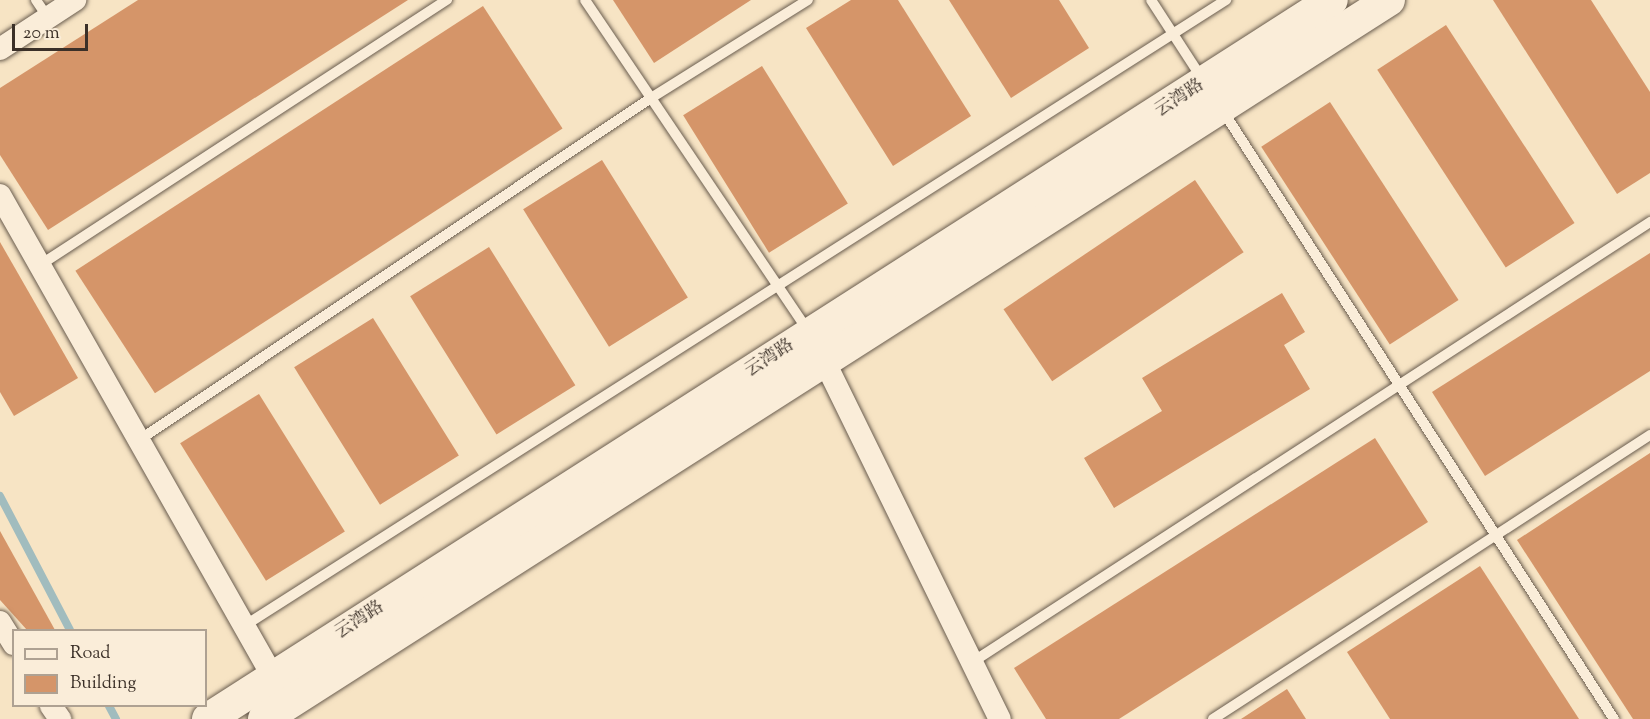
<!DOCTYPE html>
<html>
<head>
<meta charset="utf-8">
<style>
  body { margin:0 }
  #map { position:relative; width:1650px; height:719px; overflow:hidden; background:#f7e4c4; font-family:"Sorts Mill Goudy","Noto Serif SC",serif }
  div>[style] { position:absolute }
  .stream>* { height:8px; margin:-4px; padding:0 4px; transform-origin:4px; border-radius:4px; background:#a1bcbe }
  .building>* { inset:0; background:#d59569; transform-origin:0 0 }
  .roads { filter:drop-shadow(0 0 2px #6a5d4f) drop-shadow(0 0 2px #6a5d4f) }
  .lane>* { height:10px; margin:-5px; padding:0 5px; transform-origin:5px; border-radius:5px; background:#faedd9 }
  .street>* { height:22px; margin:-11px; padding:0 11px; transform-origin:11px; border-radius:11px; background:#faedd9 }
  .secondary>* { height:32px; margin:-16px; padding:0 16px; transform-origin:16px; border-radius:16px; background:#faedd9 }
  span { translate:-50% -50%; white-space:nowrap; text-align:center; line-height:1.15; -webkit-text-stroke:4.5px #faedd9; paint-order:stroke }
  .street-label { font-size:18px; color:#3b3028 }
  .legend { position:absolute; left:12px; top:629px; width:195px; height:78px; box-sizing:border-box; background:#faedd9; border:2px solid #aea192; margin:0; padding:8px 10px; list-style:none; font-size:18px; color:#3b3028 }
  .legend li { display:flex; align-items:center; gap:12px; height:30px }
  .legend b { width:30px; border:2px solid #aea192 }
  .scale { position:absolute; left:12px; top:24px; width:76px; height:27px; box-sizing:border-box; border:3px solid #3b3028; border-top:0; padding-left:8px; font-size:18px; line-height:21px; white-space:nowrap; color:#3b3028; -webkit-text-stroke:4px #faedd9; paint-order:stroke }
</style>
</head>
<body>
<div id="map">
  <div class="stream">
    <i style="left:0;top:496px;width:151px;rotate:62.4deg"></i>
    <i style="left:109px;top:706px;width:15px;rotate:62deg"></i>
  </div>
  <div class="building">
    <i style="clip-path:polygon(138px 0,408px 0,48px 230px,0 155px,0 88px)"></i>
    <i style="clip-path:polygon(613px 0,751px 0,654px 63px)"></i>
    <i style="clip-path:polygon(851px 0,898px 0,971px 116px,893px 166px,806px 28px)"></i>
    <i style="clip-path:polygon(949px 0,1059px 0,1089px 48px,1011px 98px)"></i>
    <i style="clip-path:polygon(1493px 0,1591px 0,1650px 92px,1650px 173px,1617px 194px)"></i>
    <i style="left:483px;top:6px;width:146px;height:486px;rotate:57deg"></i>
    <i style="left:1446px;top:25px;width:236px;height:82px;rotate:57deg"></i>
    <i style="left:762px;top:66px;width:162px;height:93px;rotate:58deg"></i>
    <i style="left:1330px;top:102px;width:236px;height:82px;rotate:57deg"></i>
    <i style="left:602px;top:160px;width:162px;height:93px;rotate:58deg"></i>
    <i style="left:1195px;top:180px;width:87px;height:231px;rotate:56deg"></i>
    <i style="clip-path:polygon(0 242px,78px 378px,14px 416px,0 392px)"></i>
    <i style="left:489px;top:247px;width:163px;height:93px;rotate:58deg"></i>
    <i style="clip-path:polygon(1650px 253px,1650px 371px,1485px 476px,1432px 392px)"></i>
    <i style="clip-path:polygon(1282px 293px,1305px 332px,1284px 345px,1310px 389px,1114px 508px,1084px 458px,1162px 411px,1142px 378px)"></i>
    <i style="left:373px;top:318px;width:162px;height:93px;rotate:58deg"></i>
    <i style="left:259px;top:394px;width:162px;height:93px;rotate:58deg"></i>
    <i style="clip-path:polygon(1375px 438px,1428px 522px,1119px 719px,1046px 719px,1014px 668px)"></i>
    <i style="clip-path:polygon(1650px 453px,1650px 719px,1633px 719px,1517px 540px)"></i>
    <i style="clip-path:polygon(0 531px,55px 630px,27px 630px,0 600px)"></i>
    <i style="clip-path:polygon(1480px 566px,1579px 719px,1390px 719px,1347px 652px)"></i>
    <i style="clip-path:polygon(1287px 689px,1306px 719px,1241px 719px)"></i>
  </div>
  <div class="roads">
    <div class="lane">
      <i style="left:36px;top:0;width:22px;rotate:56deg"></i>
      <i style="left:585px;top:0;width:399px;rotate:56deg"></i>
      <i style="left:1151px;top:0;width:95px;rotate:57deg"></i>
      <i style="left:1223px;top:111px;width:723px;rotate:57.26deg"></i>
      <i style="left:40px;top:265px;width:486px;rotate:-33.1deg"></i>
      <i style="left:139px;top:440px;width:616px;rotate:-33.74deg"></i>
      <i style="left:651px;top:98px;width:185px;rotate:-32deg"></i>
      <i style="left:244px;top:626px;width:1165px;rotate:-32.52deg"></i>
      <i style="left:971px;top:663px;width:810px;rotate:-33deg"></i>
      <i style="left:1213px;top:719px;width:521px;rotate:-33.02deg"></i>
    </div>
    <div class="street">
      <i style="left:0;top:49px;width:90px;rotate:-33.2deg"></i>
      <i style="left:0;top:195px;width:554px;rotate:60.47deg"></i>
      <i style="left:818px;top:348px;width:413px;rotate:63.9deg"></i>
      <i style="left:0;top:622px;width:26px;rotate:58deg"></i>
      <i style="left:51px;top:706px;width:16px;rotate:55deg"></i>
    </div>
    <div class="secondary">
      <i style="left:208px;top:719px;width:1334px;rotate:-32.61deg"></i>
      <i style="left:264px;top:719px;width:1335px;rotate:-32.58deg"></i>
    </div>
  </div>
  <div class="street-label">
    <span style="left:1180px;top:99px;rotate:-33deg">云湾路</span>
    <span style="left:770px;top:359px;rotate:-33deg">云湾路</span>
    <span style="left:360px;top:621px;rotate:-33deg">云湾路</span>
  </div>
  <ul class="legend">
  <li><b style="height:8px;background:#faedd9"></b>Road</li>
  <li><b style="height:16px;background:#d59569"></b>Building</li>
  </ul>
  <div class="scale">20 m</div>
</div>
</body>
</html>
